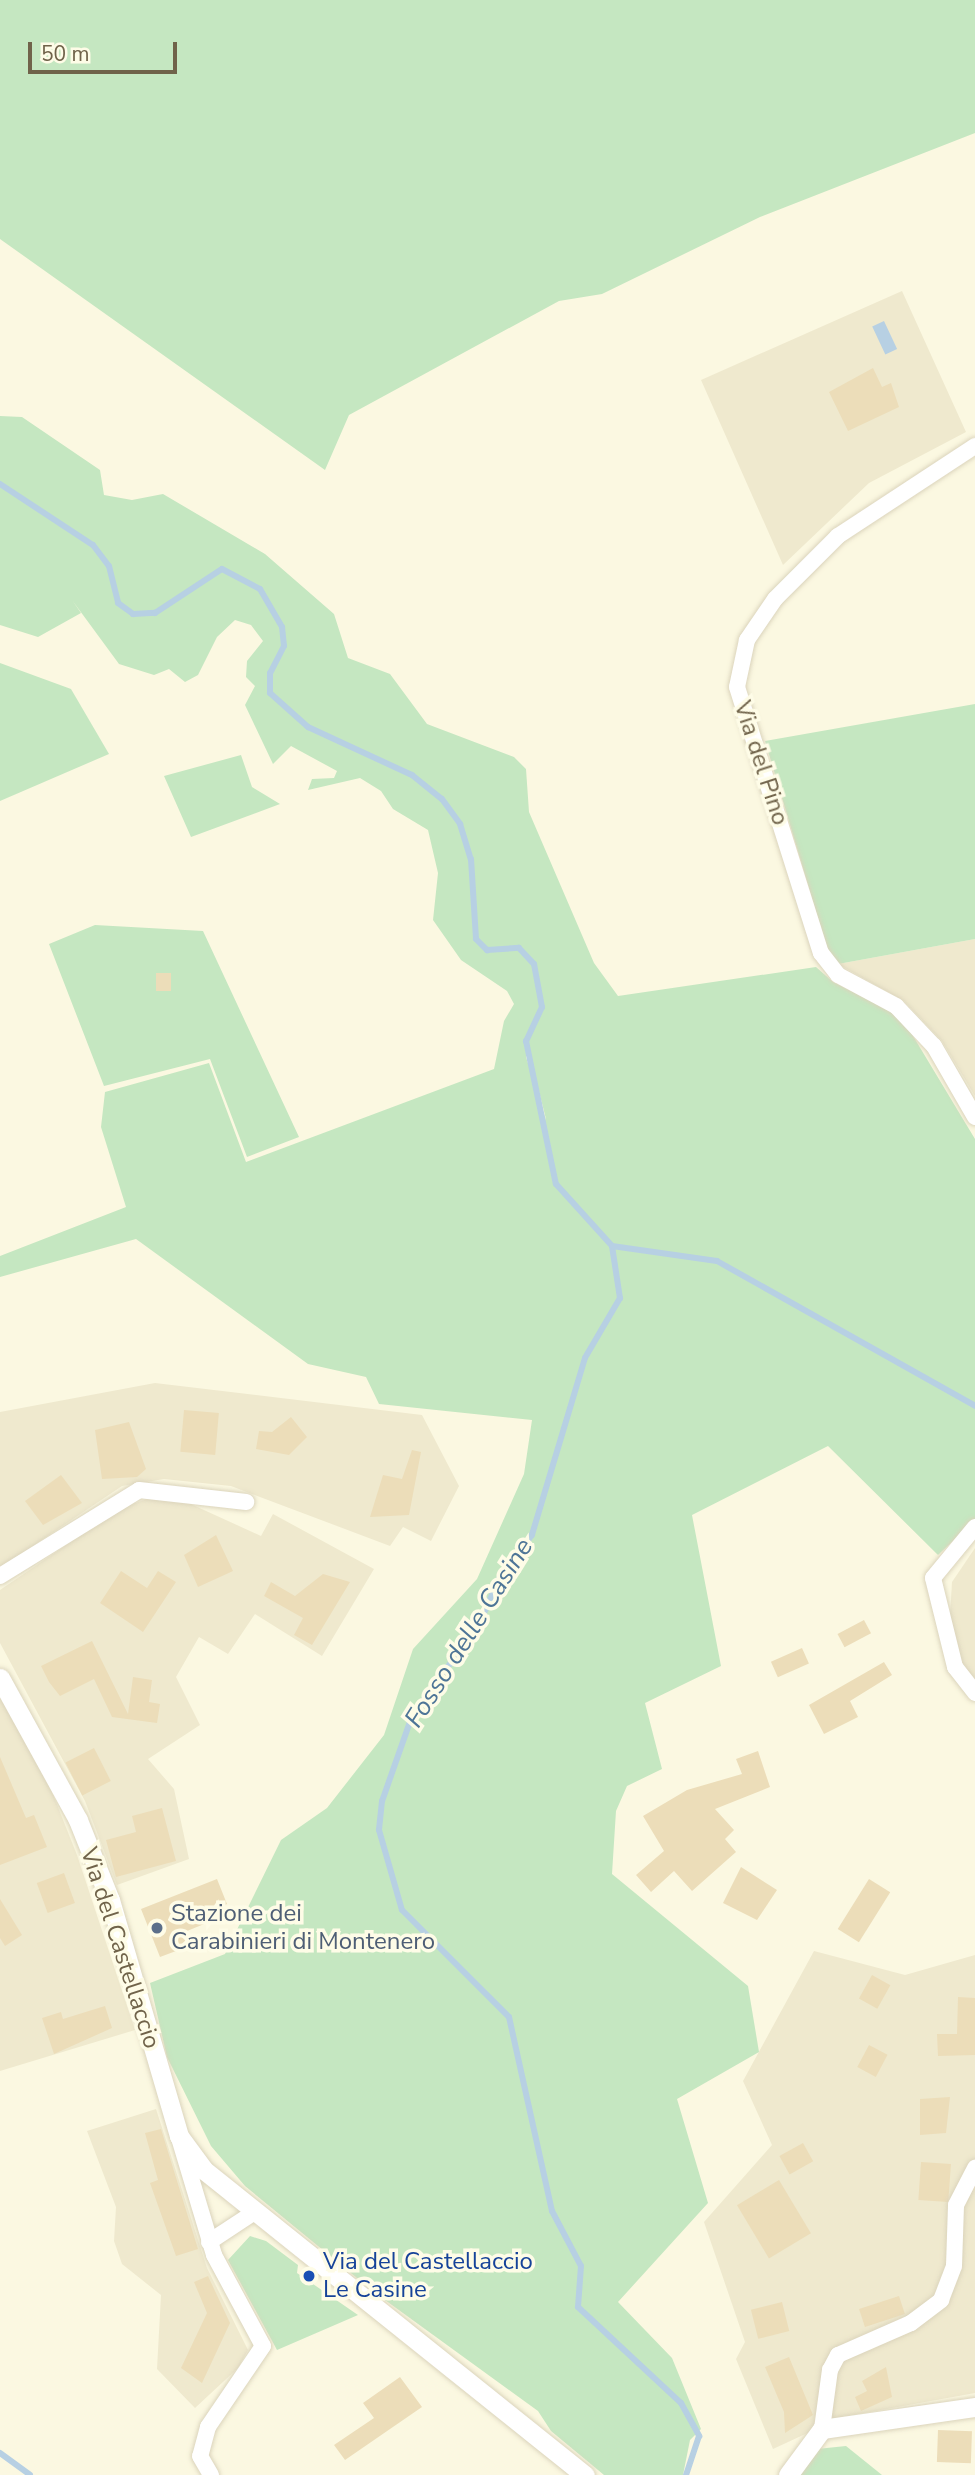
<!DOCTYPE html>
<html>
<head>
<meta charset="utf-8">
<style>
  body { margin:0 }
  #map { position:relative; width:975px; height:2475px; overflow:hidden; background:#fbf8e1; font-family:"Nunito Sans",sans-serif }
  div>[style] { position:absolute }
  .residential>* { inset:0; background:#efe9ce }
  .green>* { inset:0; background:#c5e7c1 }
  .water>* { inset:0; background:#b7d0e3; transform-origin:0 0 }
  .stream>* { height:6px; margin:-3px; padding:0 3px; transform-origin:3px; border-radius:3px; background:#b7d0e3 }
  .building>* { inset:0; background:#ecddb9; transform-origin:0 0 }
  .roads { filter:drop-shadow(0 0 2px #dbd4bc) drop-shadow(0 0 2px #dbd4bc) }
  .minor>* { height:16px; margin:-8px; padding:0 8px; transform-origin:8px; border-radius:8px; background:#fff }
  .tertiary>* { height:19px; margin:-9.5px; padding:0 9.5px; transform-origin:9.5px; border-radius:9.5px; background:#fff }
  .dots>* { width:19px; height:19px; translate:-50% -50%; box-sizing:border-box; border:4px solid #fefce7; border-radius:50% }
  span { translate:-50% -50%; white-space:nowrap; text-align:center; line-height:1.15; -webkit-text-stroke:7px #fefce7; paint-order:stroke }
  .street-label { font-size:24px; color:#70634a }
  .service-label { font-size:24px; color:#4e5e75 }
  .left { translate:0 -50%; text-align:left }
  .transit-label { font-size:24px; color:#164399 }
  .water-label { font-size:26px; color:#4e7597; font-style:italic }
  .scale { position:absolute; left:28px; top:42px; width:149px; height:32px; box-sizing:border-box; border:4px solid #70634a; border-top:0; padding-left:9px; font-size:21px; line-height:24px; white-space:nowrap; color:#70634a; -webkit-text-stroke:5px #fefce7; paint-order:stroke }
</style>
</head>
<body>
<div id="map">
  <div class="residential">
    <i style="clip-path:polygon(902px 291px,966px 432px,869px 483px,783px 565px,701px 380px)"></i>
    <i style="clip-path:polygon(975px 939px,975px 1096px,942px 1041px,904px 1001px,838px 964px)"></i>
    <i style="clip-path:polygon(155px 1383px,422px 1415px,459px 1486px,431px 1541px,403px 1527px,390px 1546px,231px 1486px,164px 1479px,122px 1486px,0 1568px,0 1412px)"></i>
    <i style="clip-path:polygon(147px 1499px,182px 1500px,261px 1536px,273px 1514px,374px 1569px,322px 1656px,255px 1614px,228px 1654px,199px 1637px,176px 1677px,200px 1725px,148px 1759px,174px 1789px,189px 1859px,117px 1885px,85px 1801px,0 1643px,0 1590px,121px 1508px)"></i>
    <i style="clip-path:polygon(975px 1548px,975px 1681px,957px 1658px,950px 1617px,952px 1582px)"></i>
    <i style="clip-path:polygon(0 1693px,46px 1777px,77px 1855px,135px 2030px,0 2071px)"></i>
    <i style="clip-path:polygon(814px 1951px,905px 1975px,975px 1955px,975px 2393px,842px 2417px,773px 2449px,736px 2359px,745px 2342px,704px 2222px,772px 2145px,743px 2081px)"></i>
    <i style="clip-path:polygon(156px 2109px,207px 2268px,248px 2350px,238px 2368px,195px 2408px,157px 2369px,161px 2295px,122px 2264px,114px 2241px,116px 2207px,87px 2131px)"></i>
  </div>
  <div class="green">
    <i style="clip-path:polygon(0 0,975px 0,975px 133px,760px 217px,602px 294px,559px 301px,349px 415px,325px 470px,0 239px)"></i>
    <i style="clip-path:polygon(evenodd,0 416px,22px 417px,100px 470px,104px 495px,132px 500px,163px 494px,265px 554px,334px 614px,348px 658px,390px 674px,427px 724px,514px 757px,526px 769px,529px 812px,594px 963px,618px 996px,816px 967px,833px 982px,901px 1016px,975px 1139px,975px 1520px,938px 1555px,828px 1446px,692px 1515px,721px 1666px,645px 1703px,662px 1769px,627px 1786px,616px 1811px,612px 1874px,748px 1986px,759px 2052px,677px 2099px,708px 2203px,618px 2302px,672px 2358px,701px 2429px,690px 2440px,683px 2475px,604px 2475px,551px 2431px,538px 2411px,374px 2292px,245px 2186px,211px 2146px,167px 2057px,150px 1983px,225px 1954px,281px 1840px,327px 1808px,384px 1735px,413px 1649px,477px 1579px,524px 1474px,532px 1420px,379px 1404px,366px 1377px,308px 1364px,136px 1239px,0 1277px,0 1256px,126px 1207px,101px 1127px,105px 1092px,209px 1063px,246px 1162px,494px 1069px,504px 1021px,514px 1004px,507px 991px,461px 960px,433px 920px,438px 873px,428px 830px,393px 809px,381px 791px,360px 778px,308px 790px,312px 779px,334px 778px,337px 771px,291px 746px,273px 764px,245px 705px,255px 686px,246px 677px,247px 661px,263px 641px,251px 625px,235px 620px,217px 637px,198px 675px,185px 682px,169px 669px,154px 675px,119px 664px,72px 600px,81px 613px,38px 637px,0 625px,0 416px,527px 1044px,546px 1119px,546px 1120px,526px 1057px,527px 1044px)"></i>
    <i style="clip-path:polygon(0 663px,71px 689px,109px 754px,0 801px)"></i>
    <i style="clip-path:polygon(975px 704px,975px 939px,838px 964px,829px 955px,765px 741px)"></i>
    <i style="clip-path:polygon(241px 755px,252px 787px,280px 804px,191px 837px,164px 776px)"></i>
    <i style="clip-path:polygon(95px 925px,203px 931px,299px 1137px,247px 1157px,210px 1059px,104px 1086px,49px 944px)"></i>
    <i style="clip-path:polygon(250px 2236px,266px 2241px,298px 2265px,297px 2273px,358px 2315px,277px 2350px,228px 2260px)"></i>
    <i style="clip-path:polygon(846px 2446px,882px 2475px,800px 2475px,817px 2449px)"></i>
  </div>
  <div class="water">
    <i style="left:884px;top:321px;width:31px;height:13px;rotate:65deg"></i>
  </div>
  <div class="stream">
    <i style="left:0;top:484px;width:111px;rotate:33.3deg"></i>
    <i style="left:93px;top:545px;width:26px;rotate:53deg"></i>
    <i style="left:109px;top:566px;width:38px;rotate:76deg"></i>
    <i style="left:118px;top:603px;width:19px;rotate:36deg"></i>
    <i style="left:133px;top:614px;width:22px;rotate:-3deg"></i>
    <i style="left:155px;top:613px;width:80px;rotate:-33.3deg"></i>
    <i style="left:222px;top:569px;width:43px;rotate:27.8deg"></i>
    <i style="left:260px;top:589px;width:44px;rotate:59.9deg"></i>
    <i style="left:282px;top:627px;width:19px;rotate:84deg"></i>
    <i style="left:284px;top:646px;width:30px;rotate:117deg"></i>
    <i style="left:270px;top:673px;width:20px;rotate:90deg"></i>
    <i style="left:270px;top:693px;width:51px;rotate:41.8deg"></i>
    <i style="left:308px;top:727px;width:115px;rotate:24.8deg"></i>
    <i style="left:412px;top:775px;width:38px;rotate:39deg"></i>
    <i style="left:442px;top:799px;width:31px;rotate:54deg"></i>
    <i style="left:460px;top:824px;width:37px;rotate:73deg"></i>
    <i style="left:471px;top:859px;width:80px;rotate:86.4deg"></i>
    <i style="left:476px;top:939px;width:16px;rotate:45deg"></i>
    <i style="left:487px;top:950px;width:32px;rotate:-4deg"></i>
    <i style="left:519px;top:948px;width:22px;rotate:47deg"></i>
    <i style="left:534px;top:964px;width:44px;rotate:79.5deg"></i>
    <i style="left:542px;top:1007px;width:38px;rotate:115deg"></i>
    <i style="left:526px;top:1041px;width:146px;rotate:78.2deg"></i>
    <i style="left:556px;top:1184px;width:84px;rotate:47.9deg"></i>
    <i style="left:612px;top:1246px;width:53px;rotate:81.3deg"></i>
    <i style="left:620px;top:1298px;width:69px;rotate:120.3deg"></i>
    <i style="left:585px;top:1358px;width:185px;rotate:106.7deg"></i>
    <i style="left:532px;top:1535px;width:53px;rotate:127.3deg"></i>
    <i style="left:500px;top:1577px;width:51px;rotate:114.1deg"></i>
    <i style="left:479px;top:1624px;width:114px;rotate:126.1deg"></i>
    <i style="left:412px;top:1716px;width:90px;rotate:109.4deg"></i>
    <i style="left:382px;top:1801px;width:29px;rotate:96deg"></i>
    <i style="left:379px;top:1830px;width:83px;rotate:74deg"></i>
    <i style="left:402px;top:1910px;width:151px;rotate:45deg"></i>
    <i style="left:509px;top:2017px;width:199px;rotate:77.5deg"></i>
    <i style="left:552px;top:2211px;width:62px;rotate:62.2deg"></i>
    <i style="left:581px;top:2266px;width:41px;rotate:94.2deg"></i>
    <i style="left:578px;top:2307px;width:141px;rotate:43deg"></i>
    <i style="left:681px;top:2403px;width:38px;rotate:61deg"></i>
    <i style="left:699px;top:2436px;width:41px;rotate:108.4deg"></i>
    <i style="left:612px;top:1246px;width:106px;rotate:8.1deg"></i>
    <i style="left:717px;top:1261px;width:296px;rotate:29.3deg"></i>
    <i style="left:0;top:2453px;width:37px;rotate:36deg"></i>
  </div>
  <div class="building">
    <i style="clip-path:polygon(873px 368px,882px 387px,891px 383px,899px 407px,848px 431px,829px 392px)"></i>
    <i style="left:156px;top:973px;width:15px;height:18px"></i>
    <i style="left:184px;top:1410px;width:35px;height:42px;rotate:5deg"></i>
    <i style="clip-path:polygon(291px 1417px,307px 1437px,289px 1455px,256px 1449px,259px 1431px,272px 1432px)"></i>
    <i style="clip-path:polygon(129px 1422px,146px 1469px,137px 1477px,102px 1479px,95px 1430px)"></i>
    <i style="clip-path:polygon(412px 1450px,421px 1452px,409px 1515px,370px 1517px,383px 1475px,402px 1479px)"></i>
    <i style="clip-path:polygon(61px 1475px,82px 1503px,43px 1525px,25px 1501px)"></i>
    <i style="clip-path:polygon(216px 1535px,233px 1571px,198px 1587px,184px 1555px)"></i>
    <i style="clip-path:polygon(121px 1571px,147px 1588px,158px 1571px,176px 1582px,143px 1632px,100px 1603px)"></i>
    <i style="clip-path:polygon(323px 1574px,350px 1582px,312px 1645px,294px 1635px,303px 1618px,264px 1596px,271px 1582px,295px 1596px)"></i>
    <i style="left:864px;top:1620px;width:15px;height:30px;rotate:62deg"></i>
    <i style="clip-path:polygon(92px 1641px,128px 1714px,133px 1677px,152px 1680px,149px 1702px,160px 1704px,157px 1723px,112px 1717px,94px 1679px,60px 1696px,49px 1682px,41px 1666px)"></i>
    <i style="left:802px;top:1648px;width:17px;height:34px;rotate:66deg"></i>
    <i style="clip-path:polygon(884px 1662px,892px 1675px,850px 1701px,858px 1717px,824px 1734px,809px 1705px)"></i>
    <i style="left:94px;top:1748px;width:37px;height:32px;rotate:63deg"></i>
    <i style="clip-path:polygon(758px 1751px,770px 1787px,715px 1809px,734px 1830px,725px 1839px,736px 1852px,692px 1891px,674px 1871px,651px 1892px,636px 1875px,664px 1851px,643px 1816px,687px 1790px,742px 1774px,736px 1759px)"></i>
    <i style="clip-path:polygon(0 1757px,26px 1818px,34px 1815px,47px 1847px,0 1865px)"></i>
    <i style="clip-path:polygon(162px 1808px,176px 1861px,116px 1877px,106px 1840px,136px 1832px,132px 1816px)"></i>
    <i style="clip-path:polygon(741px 1867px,777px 1890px,757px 1920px,723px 1903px)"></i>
    <i style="left:64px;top:1873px;width:32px;height:29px;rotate:70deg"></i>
    <i style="clip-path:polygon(217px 1879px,227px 1904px,211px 1911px,214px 1920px,187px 1931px,192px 1945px,160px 1957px,141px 1909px)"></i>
    <i style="left:869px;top:1879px;width:25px;height:59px;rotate:32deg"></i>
    <i style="clip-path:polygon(0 1899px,22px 1935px,5px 1946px,0 1938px)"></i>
    <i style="left:872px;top:1975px;width:21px;height:27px;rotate:29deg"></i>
    <i style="clip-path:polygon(958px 1997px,975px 1998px,975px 2055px,938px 2056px,937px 2034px,957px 2034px)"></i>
    <i style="clip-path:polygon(105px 2006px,112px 2028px,54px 2054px,42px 2018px,61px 2012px,63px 2019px)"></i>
    <i style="left:869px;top:2045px;width:21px;height:25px;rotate:28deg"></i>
    <i style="clip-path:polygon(950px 2097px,946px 2133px,920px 2135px,920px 2099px)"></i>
    <i style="clip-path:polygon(161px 2129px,198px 2249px,176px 2256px,150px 2183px,158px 2180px,145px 2133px)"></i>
    <i style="left:803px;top:2143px;width:21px;height:27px;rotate:61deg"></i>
    <i style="left:921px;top:2162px;width:30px;height:38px;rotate:4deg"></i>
    <i style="left:779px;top:2180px;width:62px;height:49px;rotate:59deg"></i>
    <i style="clip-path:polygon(208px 2276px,230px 2323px,202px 2383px,181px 2368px,207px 2313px,194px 2282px)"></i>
    <i style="left:899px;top:2296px;width:19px;height:42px;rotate:72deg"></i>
    <i style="left:782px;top:2302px;width:30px;height:32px;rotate:76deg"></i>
    <i style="clip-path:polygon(789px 2357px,813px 2415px,785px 2433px,784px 2412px,765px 2367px)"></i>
    <i style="clip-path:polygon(886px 2367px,892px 2397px,861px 2411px,855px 2397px,867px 2391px,862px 2381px)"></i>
    <i style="clip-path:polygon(400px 2377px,422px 2407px,345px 2460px,334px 2445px,374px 2418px,363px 2403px)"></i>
    <i style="left:938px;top:2430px;width:34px;height:32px;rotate:2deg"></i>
  </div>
  <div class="roads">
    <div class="minor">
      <i style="left:975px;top:446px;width:164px;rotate:146.7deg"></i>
      <i style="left:838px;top:536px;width:89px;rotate:135deg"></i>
      <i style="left:775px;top:599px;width:50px;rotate:124.3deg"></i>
      <i style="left:747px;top:640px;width:48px;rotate:102deg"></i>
      <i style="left:737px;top:687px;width:279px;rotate:72.5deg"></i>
      <i style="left:821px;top:953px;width:28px;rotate:52deg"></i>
      <i style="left:838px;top:975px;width:66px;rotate:28.1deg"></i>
      <i style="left:896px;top:1006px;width:55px;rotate:46.5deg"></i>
      <i style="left:934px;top:1046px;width:82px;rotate:60deg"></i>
      <i style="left:975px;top:1527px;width:66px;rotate:129.5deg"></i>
      <i style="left:933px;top:1578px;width:92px;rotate:76.1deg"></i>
      <i style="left:955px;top:1667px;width:33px;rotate:52deg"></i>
      <i style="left:0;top:1576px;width:163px;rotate:-31.7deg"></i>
      <i style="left:139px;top:1490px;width:108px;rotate:6.4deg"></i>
      <i style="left:179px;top:2138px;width:122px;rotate:73.3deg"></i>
      <i style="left:214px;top:2255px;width:103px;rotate:61.7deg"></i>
      <i style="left:263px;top:2346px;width:98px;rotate:124.2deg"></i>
      <i style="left:208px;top:2427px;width:30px;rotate:105deg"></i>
      <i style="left:200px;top:2456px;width:22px;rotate:60deg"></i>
      <i style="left:209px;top:2242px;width:53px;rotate:-33.4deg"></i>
      <i style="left:822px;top:2429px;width:60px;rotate:-82.3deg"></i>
      <i style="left:830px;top:2370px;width:17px;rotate:-62deg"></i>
      <i style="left:838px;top:2355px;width:80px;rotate:-23.7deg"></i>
      <i style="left:911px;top:2323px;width:38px;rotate:-37deg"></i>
      <i style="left:941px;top:2300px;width:36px;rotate:-69deg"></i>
      <i style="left:954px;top:2266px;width:61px;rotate:-88.1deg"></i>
      <i style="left:956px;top:2205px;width:42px;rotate:-62.8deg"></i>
    </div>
    <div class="tertiary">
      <i style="left:0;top:1678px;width:162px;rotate:61.2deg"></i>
      <i style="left:78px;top:1820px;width:86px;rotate:68.2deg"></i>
      <i style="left:110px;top:1900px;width:246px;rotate:73.7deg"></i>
      <i style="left:179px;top:2136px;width:42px;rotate:53.7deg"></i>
      <i style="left:204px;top:2170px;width:488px;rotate:38.7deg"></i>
      <i style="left:788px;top:2475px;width:57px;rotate:-53.5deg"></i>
      <i style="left:822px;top:2429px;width:155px;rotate:-8.2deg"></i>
    </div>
  </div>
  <div class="dots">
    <i style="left:157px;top:1928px;background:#5c6f8a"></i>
    <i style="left:309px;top:2276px;background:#1a4fb4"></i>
  </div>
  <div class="street-label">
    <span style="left:761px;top:763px;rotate:72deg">Via del Pino</span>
    <span style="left:120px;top:1948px;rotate:72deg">Via del Castellaccio</span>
  </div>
  <div class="service-label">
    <span class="left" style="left:171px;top:1928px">Stazione dei<br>Carabinieri di Montenero</span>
  </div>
  <div class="transit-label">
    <span class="left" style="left:323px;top:2276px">Via del Castellaccio<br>Le Casine</span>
  </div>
  <div class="water-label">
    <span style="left:469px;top:1633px;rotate:-58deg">Fosso delle Casine</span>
  </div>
  <div class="scale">50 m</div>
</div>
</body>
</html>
